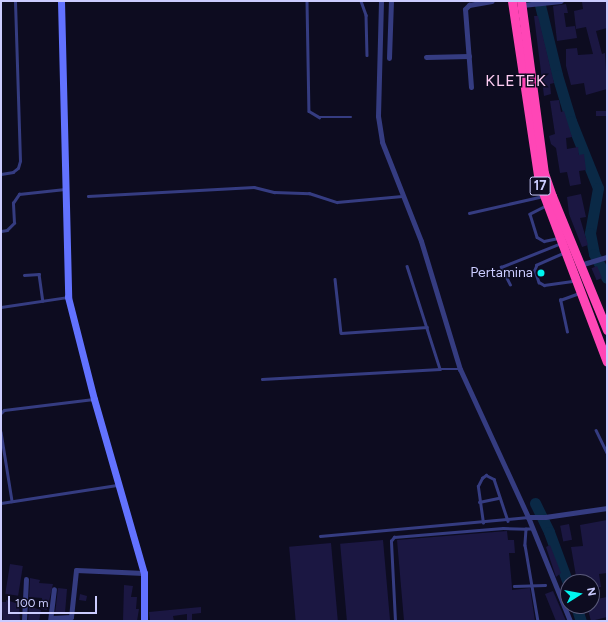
<!DOCTYPE html>
<html>
<head>
<meta charset="utf-8">
<style>
  body { margin:0 }
  #map { position:relative; width:608px; height:622px; overflow:hidden; background:#0d0c20; font-family:Figtree,sans-serif }
  div>[style] { position:absolute }
  .river>* { height:11px; margin:-5.5px; padding:0 5.5px; transform-origin:5.5px; border-radius:5.5px; background:#0a2946 }
  .building>* { inset:0; background:#1b1742; transform-origin:0 0 }
  .lane>* { height:2.5px; margin:-1.25px; padding:0 1.25px; transform-origin:1.25px; border-radius:1.25px; background:#353c81 }
  .street>* { height:5px; margin:-2.5px; padding:0 2.5px; transform-origin:2.5px; border-radius:2.5px; background:#353c81 }
  .secondary>* { height:7px; margin:-3.5px; padding:0 3.5px; transform-origin:3.5px; border-radius:3.5px; background:#6272ff }
  .highway>* { height:9px; margin:-4.5px; padding:0 4.5px; transform-origin:4.5px; border-radius:4.5px; background:#ff46b6 }
  .dots>* { width:11px; height:11px; translate:-50% -50%; box-sizing:border-box; border:2px solid #0d0c20; border-radius:50% }
  span { translate:-50% -50%; white-space:nowrap; text-align:center; line-height:1.15; -webkit-text-stroke:3px #0d0c20; paint-order:stroke }
  .shield-label span { padding:1px 3px; background:#0d0c20; border:1px solid; border-radius:3px; -webkit-text-stroke-width:0 }
  .shield-label { font-size:13px; color:#cbccff; font-weight:700 }
  .poi-label { font-size:14px; color:#cbccff }
  .right { translate:-100% -50%; text-align:right }
  .quarter-label { font-size:16px; color:#ffcdf3; letter-spacing:1px }
  .frame { position:absolute; inset:0; border:2px solid #cbccff; pointer-events:none }
  .north { position:absolute; left:560px; top:574px; width:40px; height:40px; box-sizing:border-box; background:#0d0c20; border:1px solid #595979; border-radius:50%; rotate:79deg; font-size:11px; font-weight:700; line-height:16px; text-align:center; color:#cbccff }
  .north::after { content:''; display:block; margin:auto; width:14px; height:18px; background:#00f6f0; clip-path:polygon(50% 0,100% 100%,50% 72%,0 100%) }
  .scale { position:absolute; left:8px; top:596px; width:89px; height:18px; box-sizing:border-box; border:2px solid #cbccff; border-top:0; padding-left:5px; font-size:12px; line-height:14px; white-space:nowrap; color:#cbccff; -webkit-text-stroke:3px #0d0c20; paint-order:stroke }
</style>
</head>
<body>
<div id="map">
  <div class="river">
    <i style="left:539px;top:1px;width:76px;rotate:76.3deg"></i>
    <i style="left:557px;top:75px;width:48px;rotate:73.1deg"></i>
    <i style="left:571px;top:121px;width:72px;rotate:68.1deg"></i>
    <i style="left:598px;top:188px;width:46px;rotate:100.1deg"></i>
    <i style="left:590px;top:233px;width:21px;rotate:79deg"></i>
    <i style="left:594px;top:254px;width:27px;rotate:62deg"></i>
    <i style="left:535px;top:503px;width:32px;rotate:64deg"></i>
    <i style="left:549px;top:532px;width:54px;rotate:69.6deg"></i>
    <i style="left:576px;top:606px;width:16px;rotate:72deg"></i>
  </div>
  <div class="building">
    <i style="clip-path:polygon(607px 1px,607px 28px,596px 31px,602px 54px,605px 53px,607px 89px,586px 95px,584px 83px,571px 85px,566px 66px,566px 49px,577px 48px,578px 55px,593px 54px,586px 27px,576px 29px,574px 11px,583px 9px,582px 2px)"></i>
    <i style="clip-path:polygon(566px 4px,568px 13px,564px 13px,566px 27px,575px 26px,577px 38px,557px 41px,553px 6px)"></i>
    <i style="clip-path:polygon(534px 16px,538px 16px,554px 83px,550px 84px,551px 94px,544px 96px)"></i>
    <i style="clip-path:polygon(559px 100px,561px 112px,564px 111px,572px 137px,566px 138px,567px 149px,578px 147px,579px 155px,584px 154px,586px 170px,579px 171px,581px 184px,570px 186px,567px 172px,560px 173px,556px 148px,551px 144px,549px 136px,555px 134px,550px 101px)"></i>
    <i style="left:607px;top:111px;width:5px;height:11px;rotate:90deg"></i>
    <i style="clip-path:polygon(581px 194px,586px 217px,580px 218px,588px 245px,582px 247px,569px 214px,567px 197px)"></i>
    <i style="left:597px;top:266px;width:13px;height:6px;rotate:67deg"></i>
    <i style="clip-path:polygon(607px 520px,607px 573px,599px 574px,601px 587px,592px 589px,592px 582px,577px 582px,571px 547px,583px 546px,580px 525px)"></i>
    <i style="left:569px;top:524px;width:16px;height:9px;rotate:79deg"></i>
    <i style="clip-path:polygon(507px 531px,508px 540px,514px 540px,515px 553px,509px 553px,512px 587px,512px 590px,530px 588px,535px 621px,404px 621px,397px 540px)"></i>
    <i style="left:383px;top:540px;width:81px;height:43px;rotate:85deg"></i>
    <i style="left:331px;top:543px;width:78px;height:42px;rotate:85deg"></i>
    <i style="clip-path:polygon(550px 545px,561px 573px,556px 577px,546px 547px)"></i>
    <i style="left:10px;top:564px;width:13px;height:30px;rotate:9deg"></i>
    <i style="clip-path:polygon(30px 578px,40px 580px,39px 583px,53px 584px,47px 610px,41px 609px,42px 598px,29px 597px)"></i>
    <i style="clip-path:polygon(124px 585px,133px 586px,131px 597px,137px 597px,136px 609px,139px 609px,137px 621px,123px 621px)"></i>
    <i style="clip-path:polygon(58px 588px,67px 589px,65px 613px,55px 614px)"></i>
    <i style="clip-path:polygon(553px 591px,566px 621px,556px 621px,545px 594px)"></i>
    <i style="clip-path:polygon(80px 594px,87px 596px,86px 601px,79px 600px)"></i>
    <i style="clip-path:polygon(607px 597px,607px 617px,591px 621px,587px 606px,592px 606px,592px 600px)"></i>
    <i style="clip-path:polygon(6px 600px,19px 604px,20px 621px,3px 621px,1px 602px,6px 602px)"></i>
    <i style="clip-path:polygon(29px 606px,41px 610px,39px 621px,28px 621px)"></i>
    <i style="clip-path:polygon(201px 607px,201px 613px,192px 614px,192px 621px,187px 621px,187px 614px,173px 616px,174px 621px,150px 621px,149px 612px)"></i>
  </div>
  <div class="lane">
    <i style="left:307px;top:1px;width:110px;rotate:89deg"></i>
    <i style="left:309px;top:111px;width:12px;rotate:31deg"></i>
    <i style="left:319px;top:117px;width:32px"></i>
    <i style="left:361px;top:1px;width:15px;rotate:70deg"></i>
    <i style="left:366px;top:15px;width:40px;rotate:88.6deg"></i>
    <i style="left:1px;top:174px;width:12px;rotate:-9deg"></i>
    <i style="left:13px;top:172px;width:6px;rotate:-39deg"></i>
    <i style="left:18px;top:168px;width:7px;rotate:-74deg"></i>
    <i style="left:20px;top:161px;width:160px;rotate:-91.8deg"></i>
    <i style="left:88px;top:196px;width:166px;rotate:-3.1deg"></i>
    <i style="left:254px;top:187px;width:21px;rotate:14deg"></i>
    <i style="left:274px;top:192px;width:35px;rotate:2deg"></i>
    <i style="left:309px;top:193px;width:29px;rotate:18deg"></i>
    <i style="left:337px;top:202px;width:65px;rotate:-5.3deg"></i>
    <i style="left:546px;top:206px;width:18px;rotate:153deg"></i>
    <i style="left:530px;top:214px;width:24px;rotate:73deg"></i>
    <i style="left:537px;top:237px;width:8px;rotate:30deg"></i>
    <i style="left:544px;top:241px;width:14px;rotate:-12deg"></i>
    <i style="left:469px;top:213px;width:76px;rotate:-12.9deg"></i>
    <i style="left:1px;top:231px;width:6px;rotate:-9deg"></i>
    <i style="left:7px;top:230px;width:10px;rotate:-45deg"></i>
    <i style="left:14px;top:223px;width:20px;rotate:-93deg"></i>
    <i style="left:13px;top:203px;width:11px;rotate:-56deg"></i>
    <i style="left:19px;top:194px;width:46px;rotate:-6.2deg"></i>
    <i style="left:564px;top:253px;width:30px;rotate:156deg"></i>
    <i style="left:537px;top:265px;width:5px;rotate:112deg"></i>
    <i style="left:535px;top:270px;width:13px;rotate:72deg"></i>
    <i style="left:539px;top:282px;width:6px;rotate:31deg"></i>
    <i style="left:544px;top:285px;width:30px;rotate:-8deg"></i>
    <i style="left:407px;top:266px;width:108px;rotate:72.2deg"></i>
    <i style="left:440px;top:369px;width:20px"></i>
    <i style="left:24px;top:275px;width:15px;rotate:-4deg"></i>
    <i style="left:39px;top:274px;width:27px;rotate:82deg"></i>
    <i style="left:335px;top:279px;width:54px;rotate:83.7deg"></i>
    <i style="left:341px;top:333px;width:86px;rotate:-4deg"></i>
    <i style="left:510px;top:285px;width:20px;rotate:-117deg"></i>
    <i style="left:501px;top:267px;width:62px;rotate:-21.6deg"></i>
    <i style="left:1px;top:307px;width:68px;rotate:-8.5deg"></i>
    <i style="left:567px;top:332px;width:33px;rotate:-102deg"></i>
    <i style="left:560px;top:300px;width:20px;rotate:-20deg"></i>
    <i style="left:262px;top:379px;width:178px;rotate:-3.2deg"></i>
    <i style="left:1px;top:413px;width:4px;rotate:-45deg"></i>
    <i style="left:4px;top:410px;width:90px;rotate:-7deg"></i>
    <i style="left:596px;top:430px;width:25px;rotate:64deg"></i>
    <i style="left:1px;top:432px;width:70px;rotate:80.9deg"></i>
    <i style="left:479px;top:502px;width:19px;rotate:-12deg"></i>
    <i style="left:1px;top:503px;width:117px;rotate:-8.8deg"></i>
    <i style="left:483px;top:523px;width:37px;rotate:-98deg"></i>
    <i style="left:478px;top:486px;width:9px;rotate:-63deg"></i>
    <i style="left:482px;top:478px;width:5px;rotate:-37deg"></i>
    <i style="left:486px;top:475px;width:9px;rotate:27deg"></i>
    <i style="left:494px;top:479px;width:44px;rotate:71.6deg"></i>
    <i style="left:532px;top:529px;width:6px;rotate:180deg"></i>
    <i style="left:526px;top:529px;width:16px;rotate:94deg"></i>
    <i style="left:525px;top:545px;width:77px;rotate:80.3deg"></i>
    <i style="left:320px;top:536px;width:209px;rotate:-5.2deg"></i>
    <i style="left:514px;top:586px;width:31px;rotate:-2deg"></i>
    <i style="left:395px;top:621px;width:80px;rotate:-92.9deg"></i>
    <i style="left:391px;top:541px;width:5px;rotate:-53deg"></i>
    <i style="left:394px;top:537px;width:109px;rotate:-4.7deg"></i>
    <i style="left:503px;top:528px;width:23px;rotate:2deg"></i>
  </div>
  <div class="street">
    <i style="left:381px;top:1px;width:115px;rotate:91.5deg"></i>
    <i style="left:378px;top:116px;width:26px;rotate:81deg"></i>
    <i style="left:382px;top:142px;width:106px;rotate:68.5deg"></i>
    <i style="left:421px;top:241px;width:134px;rotate:73.1deg"></i>
    <i style="left:460px;top:369px;width:163px;rotate:65.3deg"></i>
    <i style="left:528px;top:517px;width:112px;rotate:68deg"></i>
    <i style="left:522px;top:5px;width:39px;rotate:-6deg"></i>
    <i style="left:426px;top:57px;width:43px;rotate:-1.3deg"></i>
    <i style="left:389px;top:58px;width:57px;rotate:-88deg"></i>
    <i style="left:471px;top:87px;width:78px;rotate:-94.4deg"></i>
    <i style="left:465px;top:9px;width:6px;rotate:-45deg"></i>
    <i style="left:469px;top:5px;width:23px;rotate:-10deg"></i>
    <i style="left:580px;top:265px;width:28px;rotate:-17deg"></i>
    <i style="left:528px;top:517px;width:17px"></i>
    <i style="left:545px;top:517px;width:63px;rotate:-8.3deg"></i>
    <i style="left:51px;top:618px;width:20px;rotate:-3deg"></i>
    <i style="left:71px;top:617px;width:47px;rotate:-83.9deg"></i>
    <i style="left:76px;top:570px;width:68px;rotate:2.5deg"></i>
    <i style="left:24px;top:621px;width:42px;rotate:-87.3deg"></i>
    <i style="left:50px;top:621px;width:32px;rotate:-83deg"></i>
  </div>
  <div class="secondary">
    <i style="left:61px;top:1px;width:296px;rotate:88.6deg"></i>
    <i style="left:68px;top:297px;width:105px;rotate:75.7deg"></i>
    <i style="left:94px;top:399px;width:181px;rotate:74deg"></i>
    <i style="left:144px;top:573px;width:48px;rotate:90deg"></i>
  </div>
  <div class="highway">
    <i style="left:512px;top:1px;width:183px;rotate:81.5deg"></i>
    <i style="left:539px;top:182px;width:192px;rotate:69.3deg"></i>
    <i style="left:521px;top:1px;width:174px;rotate:82.4deg"></i>
    <i style="left:544px;top:173px;width:24px;rotate:71deg"></i>
    <i style="left:552px;top:196px;width:145px;rotate:67.7deg"></i>
  </div>
  <div class="dots">
    <i style="left:541px;top:273px;background:#00f6f0"></i>
  </div>
  <div class="shield-label">
    <span style="left:540px;top:186px">17</span>
  </div>
  <div class="poi-label">
    <span class="right" style="left:533px;top:273px">Pertamina</span>
  </div>
  <div class="quarter-label">
    <span style="left:516px;top:81px">KLETEK</span>
  </div>
  <div class="frame"></div>
  <div class="north">N</div>
  <div class="scale">100 m</div>
</div>
</body>
</html>
